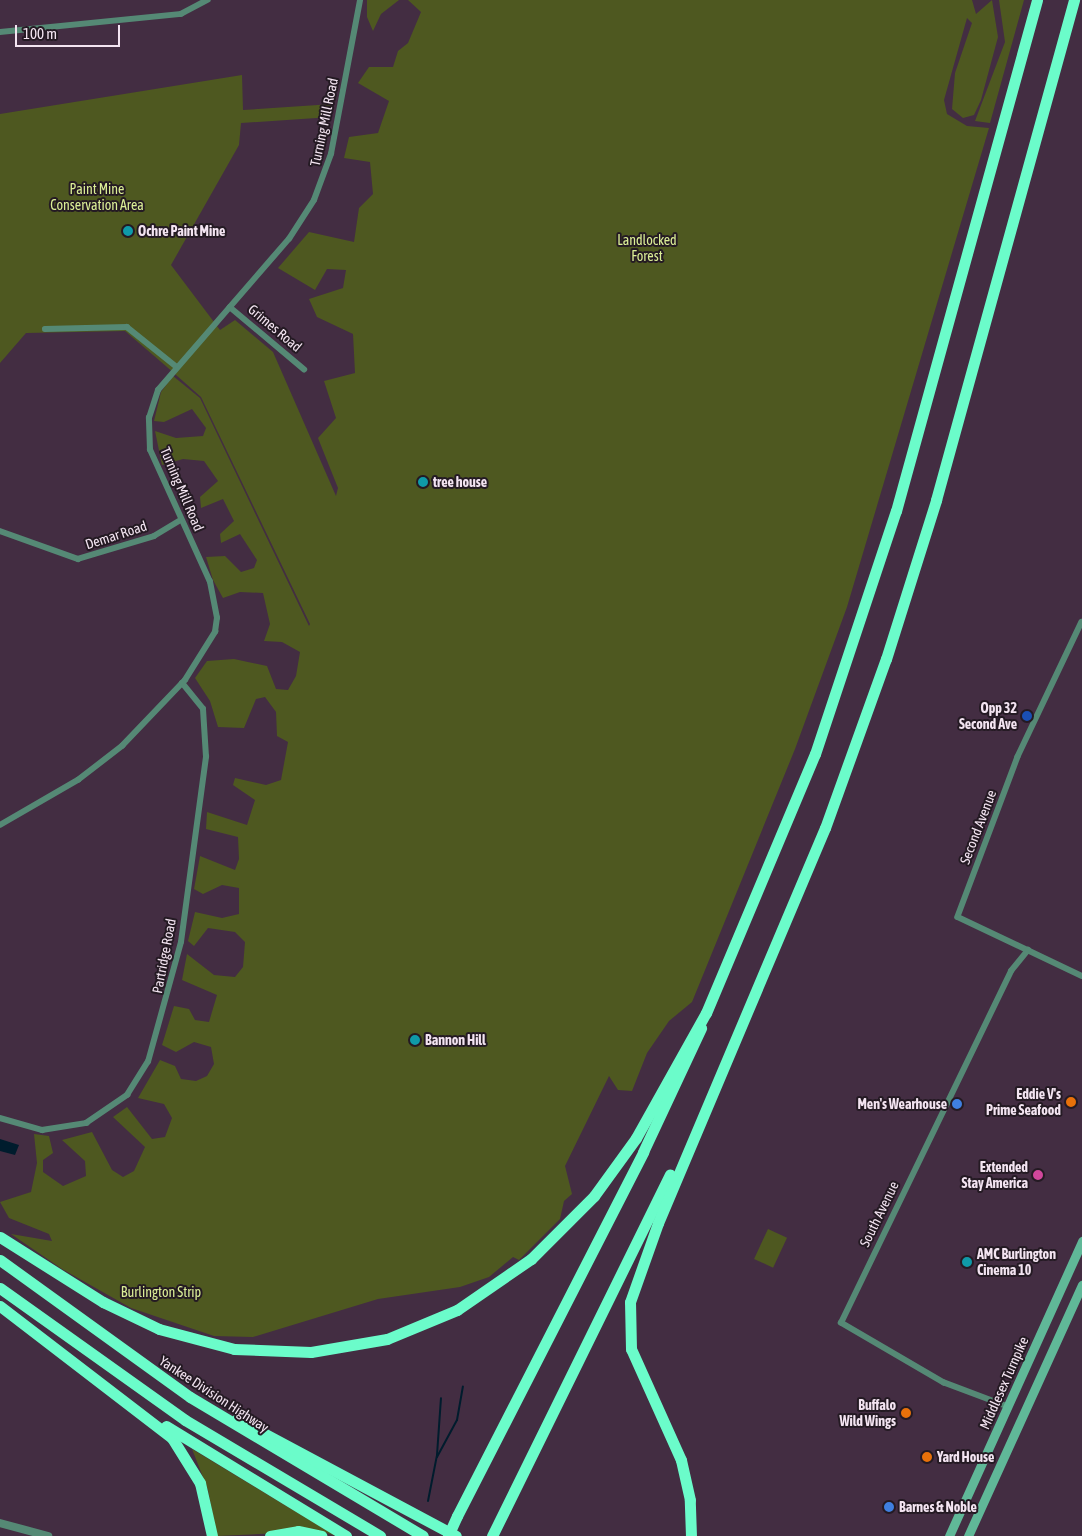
<!DOCTYPE html>
<html>
<head>
<meta charset="utf-8">
<style>
  body { margin:0 }
  #map { position:relative; width:1082px; height:1536px; overflow:hidden; background:#432d42; font-family:"Asap Condensed",sans-serif }
  div>[style] { position:absolute }
  .green>* { inset:0; background:#4e5820; transform-origin:0 0 }
  .water>* { inset:0; background:#001c2d }
  .stream>* { height:2px; margin:-1px; padding:0 1px; transform-origin:1px; border-radius:1px; background:#001c2d }
  .minor>* { height:5.5px; margin:-2.75px; padding:0 2.75px; transform-origin:2.75px; border-radius:2.75px; background:#558975 }
  .tertiary>* { height:8px; margin:-4px; padding:0 4px; transform-origin:4px; border-radius:4px; background:#558975 }
  .secondary>* { height:9px; margin:-4.5px; padding:0 4.5px; transform-origin:4.5px; border-radius:4.5px; background:#60b898 }
  .motorway>* { height:11px; margin:-5.5px; padding:0 5.5px; transform-origin:5.5px; border-radius:5.5px; background:#6bfcca }
  .motorway-bridge>* { height:11px; margin:-5.5px; padding:0 5.5px; transform-origin:5.5px; border-radius:5.5px; background:#6bfcca }
  .dots>* { width:14px; height:14px; translate:-50% -50%; box-sizing:border-box; border:2px solid #241a23; border-radius:50% }
  span { translate:-50% -50%; white-space:nowrap; text-align:center; line-height:1.15; -webkit-text-stroke:4px #241a23; paint-order:stroke }
  .street-label { font-size:14px; color:#f3e4f1 }
  .park-label { font-size:14px; color:#dbee96 }
  .poi-label { font-size:14px; color:#f3e4f1; font-weight:700 }
  .left { translate:0 -50%; text-align:left }
  .right { translate:-100% -50%; text-align:right }
  .scale { position:absolute; left:15px; top:25px; width:105px; height:22px; box-sizing:border-box; border:2px solid #f3e4f1; border-top:0; padding-left:6px; font-size:15px; line-height:18px; white-space:nowrap; color:#f3e4f1; -webkit-text-stroke:4px #241a23; paint-order:stroke }
</style>
</head>
<body>
<div id="map">
  <div class="green">
    <i style="clip-path:polygon(367px 0,399px 0,381px 14px,373px 31px,367px 17px)"></i>
    <i style="clip-path:polygon(408px 0,972px 0,976px 14px,992px 0,998px 37px,981px 100px,974px 115px,963px 118px,952px 109px,955px 73px,972px 23px,967px 18px,944px 100px,947px 114px,967px 126px,989px 128px,847px 607px,795px 749px,692px 1002px,669px 1021px,647px 1053px,632px 1091px,618px 1090px,609px 1076px,565px 1166px,572px 1194px,564px 1201px,560px 1219px,519px 1260px,513px 1257px,489px 1277px,460px 1287px,378px 1299px,253px 1337px,214px 1336px,131px 1308px,62px 1269px,11px 1234px,52px 1241px,49px 1234px,9px 1218px,0 1202px,31px 1192px,37px 1163px,34px 1134px,49px 1136px,53px 1153px,43px 1160px,43px 1172px,63px 1186px,86px 1176px,85px 1161px,62px 1140px,92px 1132px,112px 1170px,123px 1177px,134px 1171px,145px 1147px,113px 1117px,127px 1107px,152px 1139px,165px 1137px,172px 1118px,164px 1104px,138px 1098px,160px 1060px,175px 1066px,181px 1079px,196px 1081px,207px 1076px,214px 1064px,211px 1047px,194px 1042px,176px 1052px,162px 1045px,174px 1006px,189px 1009px,195px 1020px,209px 1022px,217px 995px,182px 980px,187px 954px,214px 975px,235px 977px,243px 967px,245px 942px,235px 932px,208px 928px,194px 946px,188px 941px,195px 912px,222px 918px,239px 914px,239px 888px,222px 885px,203px 894px,194px 889px,200px 856px,235px 870px,239px 859px,238px 837px,206px 829px,207px 812px,247px 825px,255px 800px,233px 785px,235px 778px,266px 785px,281px 780px,288px 742px,277px 736px,276px 712px,265px 697px,256px 699px,244px 728px,218px 727px,210px 701px,195px 678px,207px 661px,234px 659px,267px 666px,276px 689px,288px 690px,296px 676px,300px 652px,282px 642px,264px 641px,270px 624px,263px 593px,240px 592px,223px 598px,213px 580px,206px 557px,225px 556px,241px 572px,254px 568px,257px 560px,240px 534px,221px 543px,220px 534px,234px 521px,223px 499px,201px 508px,200px 497px,218px 481px,204px 461px,183px 459px,162px 465px,155px 431px,176px 438px,203px 436px,206px 428px,192px 409px,164px 422px,154px 421px,161px 392px,173px 376px,200px 398px,309px 626px,310px 624px,201px 397px,167px 367px,125px 331px,26px 333px,0 363px,0 114px,242px 75px,243px 110px,333px 104px,331px 117px,241px 123px,239px 145px,171px 265px,220px 330px,235px 320px,273px 352px,336px 496px,338px 488px,318px 438px,336px 418px,324px 381px,355px 373px,353px 334px,317px 317px,309px 299px,343px 288px,346px 270px,327px 269px,315px 290px,278px 268px,309px 232px,354px 242px,359px 208px,373px 194px,370px 162px,344px 158px,349px 137px,378px 133px,389px 101px,358px 83px,369px 67px,393px 67px,398px 51px,408px 43px,421px 12px)"></i>
    <i style="clip-path:polygon(999px 0,1024px 0,990px 123px,975px 121px,1005px 42px)"></i>
    <i style="left:768px;top:1229px;width:21px;height:33px;rotate:25deg"></i>
    <i style="clip-path:polygon(192px 1449px,336px 1536px,321px 1531px,217px 1536px,208px 1490px)"></i>
  </div>
  <div class="water">
    <i style="clip-path:polygon(0 1139px,19px 1145px,15px 1155px,0 1151px)"></i>
  </div>
  <div class="stream">
    <i style="left:437px;top:1457px;width:42px;rotate:-61.6deg"></i>
    <i style="left:457px;top:1420px;width:34px;rotate:-80deg"></i>
    <i style="left:428px;top:1501px;width:47px;rotate:-78.9deg"></i>
    <i style="left:437px;top:1455px;width:57px;rotate:-86deg"></i>
  </div>
  <div class="minor">
    <i style="left:0;top:32px;width:182px;rotate:-5.7deg"></i>
    <i style="left:181px;top:14px;width:30px;rotate:-28deg"></i>
    <i style="left:230px;top:307px;width:97px;rotate:40deg"></i>
    <i style="left:45px;top:329px;width:82px;rotate:-1.4deg"></i>
    <i style="left:127px;top:327px;width:64px;rotate:38.7deg"></i>
    <i style="left:0;top:531px;width:83px;rotate:19.7deg"></i>
    <i style="left:78px;top:559px;width:79px;rotate:-16.8deg"></i>
    <i style="left:154px;top:536px;width:31px;rotate:-31deg"></i>
    <i style="left:1082px;top:622px;width:149px;rotate:115.4deg"></i>
    <i style="left:1018px;top:757px;width:171px;rotate:110.6deg"></i>
    <i style="left:958px;top:917px;width:137px;rotate:25.4deg"></i>
    <i style="left:0;top:825px;width:90px;rotate:-30deg"></i>
    <i style="left:78px;top:780px;width:56px;rotate:-37.7deg"></i>
    <i style="left:122px;top:746px;width:91px;rotate:-46.3deg"></i>
    <i style="left:185px;top:680px;width:57px;rotate:-58deg"></i>
    <i style="left:215px;top:632px;width:14px;rotate:-82deg"></i>
    <i style="left:217px;top:618px;width:37px;rotate:-101deg"></i>
    <i style="left:210px;top:582px;width:145px;rotate:-114.4deg"></i>
    <i style="left:150px;top:450px;width:32px;rotate:-92deg"></i>
    <i style="left:149px;top:418px;width:29px;rotate:-72deg"></i>
    <i style="left:158px;top:390px;width:200px;rotate:-49.1deg"></i>
    <i style="left:289px;top:239px;width:46px;rotate:-57.3deg"></i>
    <i style="left:314px;top:200px;width:49px;rotate:-69.7deg"></i>
    <i style="left:331px;top:154px;width:157px;rotate:-79.3deg"></i>
    <i style="left:0;top:1118px;width:44px;rotate:15.9deg"></i>
    <i style="left:42px;top:1130px;width:45px;rotate:-9deg"></i>
    <i style="left:86px;top:1123px;width:50px;rotate:-34.3deg"></i>
    <i style="left:127px;top:1095px;width:39px;rotate:-58deg"></i>
    <i style="left:148px;top:1062px;width:124px;rotate:-74.6deg"></i>
    <i style="left:181px;top:942px;width:187px;rotate:-82.3deg"></i>
    <i style="left:206px;top:757px;width:48px;rotate:-93.6deg"></i>
    <i style="left:203px;top:709px;width:33px;rotate:-129deg"></i>
    <i style="left:1008px;top:1407px;width:68px;rotate:-159.4deg"></i>
    <i style="left:944px;top:1383px;width:119px;rotate:-149.8deg"></i>
    <i style="left:841px;top:1323px;width:391px;rotate:-64.2deg"></i>
    <i style="left:1011px;top:971px;width:27px;rotate:-51deg"></i>
  </div>
  <div class="tertiary">
    <i style="left:0;top:1523px;width:50px;rotate:15.2deg"></i>
  </div>
  <div class="secondary">
    <i style="left:949px;top:1536px;width:324px;rotate:-65.7deg"></i>
    <i style="left:968px;top:1536px;width:276px;rotate:-65.6deg"></i>
  </div>
  <div class="motorway">
    <i style="left:0;top:1237px;width:122px;rotate:32.3deg"></i>
    <i style="left:103px;top:1302px;width:62px;rotate:25.7deg"></i>
    <i style="left:159px;top:1329px;width:78px;rotate:14.9deg"></i>
    <i style="left:234px;top:1349px;width:77px;rotate:2.2deg"></i>
    <i style="left:311px;top:1352px;width:77px;rotate:-9.7deg"></i>
    <i style="left:387px;top:1339px;width:76px;rotate:-22.5deg"></i>
    <i style="left:457px;top:1310px;width:90px;rotate:-34.6deg"></i>
    <i style="left:531px;top:1259px;width:89px;rotate:-45deg"></i>
    <i style="left:594px;top:1196px;width:72px;rotate:-54.1deg"></i>
    <i style="left:636px;top:1138px;width:143px;rotate:-60.8deg"></i>
    <i style="left:706px;top:1013px;width:281px;rotate:-67.2deg"></i>
    <i style="left:815px;top:754px;width:256px;rotate:-71.6deg"></i>
    <i style="left:896px;top:511px;width:530px;rotate:-74.57deg"></i>
    <i style="left:0;top:1260px;width:234px;rotate:35.8deg"></i>
    <i style="left:190px;top:1397px;width:271px;rotate:30.8deg"></i>
    <i style="left:0;top:1288px;width:227px;rotate:35.5deg"></i>
    <i style="left:185px;top:1420px;width:227px;rotate:30.7deg"></i>
    <i style="left:0;top:1306px;width:217px;rotate:37.5deg"></i>
    <i style="left:172px;top:1438px;width:53px;rotate:58.1deg"></i>
    <i style="left:200px;top:1483px;width:54px;rotate:77.2deg"></i>
    <i style="left:237px;top:1419px;width:248px;rotate:28.1deg"></i>
    <i style="left:166px;top:1426px;width:211px;rotate:31.4deg"></i>
    <i style="left:457px;top:1516px;width:409px;rotate:-62.9deg"></i>
    <i style="left:643px;top:1152px;width:137px;rotate:-64.9deg"></i>
    <i style="left:270px;top:1536px;width:28px;rotate:-10deg"></i>
    <i style="left:298px;top:1531px;width:24px;rotate:12deg"></i>
    <i style="left:492px;top:1536px;width:403px;rotate:-63.8deg"></i>
    <i style="left:691px;top:1536px;width:36px;rotate:-92deg"></i>
    <i style="left:690px;top:1500px;width:41px;rotate:-102.7deg"></i>
    <i style="left:681px;top:1460px;width:122px;rotate:-114.2deg"></i>
    <i style="left:631px;top:1349px;width:47px;rotate:-91.2deg"></i>
    <i style="left:630px;top:1302px;width:84px;rotate:-70.5deg"></i>
    <i style="left:658px;top:1223px;width:429px;rotate:-67.1deg"></i>
    <i style="left:825px;top:828px;width:180px;rotate:-70.2deg"></i>
    <i style="left:886px;top:659px;width:167px;rotate:-72.5deg"></i>
    <i style="left:936px;top:500px;width:519px;rotate:-74.57deg"></i>
  </div>
  <div class="motorway-bridge">
    <i style="left:448px;top:1536px;width:22px;rotate:-66deg"></i>
  </div>
  <div class="dots">
    <i style="left:128px;top:231px;background:#0f9aa8"></i>
    <i style="left:423px;top:482px;background:#0f9aa8"></i>
    <i style="left:1027px;top:716px;background:#1a4fb4"></i>
    <i style="left:415px;top:1040px;background:#0f9aa8"></i>
    <i style="left:1071px;top:1102px;background:#e8710a"></i>
    <i style="left:957px;top:1104px;background:#3f7fe0"></i>
    <i style="left:1038px;top:1175px;background:#d1479c"></i>
    <i style="left:967px;top:1262px;background:#0f9aa8"></i>
    <i style="left:906px;top:1413px;background:#e8710a"></i>
    <i style="left:927px;top:1457px;background:#e8710a"></i>
    <i style="left:889px;top:1507px;background:#3f7fe0"></i>
  </div>
  <div class="street-label">
    <span style="left:324px;top:122px;rotate:-78deg">Turning Mill Road</span>
    <span style="left:275px;top:328px;rotate:40deg">Grimes Road</span>
    <span style="left:182px;top:489px;rotate:67deg">Turning Mill Road</span>
    <span style="left:116px;top:535px;rotate:-18deg">Demar Road</span>
    <span style="left:978px;top:827px;rotate:-69deg">Second Avenue</span>
    <span style="left:164px;top:956px;rotate:-79deg">Partridge Road</span>
    <span style="left:879px;top:1214px;rotate:-64deg">South Avenue</span>
    <span style="left:1004px;top:1383px;rotate:-66deg">Middlesex Turnpike</span>
    <span style="left:214px;top:1394px;rotate:33deg">Yankee Division Highway</span>
  </div>
  <div class="park-label">
    <span style="left:97px;top:197px">Paint Mine<br>Conservation Area</span>
    <span style="left:647px;top:248px">Landlocked<br>Forest</span>
    <span style="left:161px;top:1292px">Burlington Strip</span>
  </div>
  <div class="poi-label">
    <span class="left" style="left:138px;top:231px">Ochre Paint Mine</span>
    <span class="left" style="left:433px;top:482px">tree house</span>
    <span class="right" style="left:1017px;top:716px">Opp 32<br>Second Ave</span>
    <span class="left" style="left:425px;top:1040px">Bannon Hill</span>
    <span class="right" style="left:1061px;top:1102px">Eddie V's<br>Prime Seafood</span>
    <span class="right" style="left:947px;top:1104px">Men's Wearhouse</span>
    <span class="right" style="left:1028px;top:1175px">Extended<br>Stay America</span>
    <span class="left" style="left:977px;top:1262px">AMC Burlington<br>Cinema 10</span>
    <span class="right" style="left:896px;top:1413px">Buffalo<br>Wild Wings</span>
    <span class="left" style="left:937px;top:1457px">Yard House</span>
    <span class="left" style="left:899px;top:1507px">Barnes &amp; Noble</span>
  </div>
  <div class="scale">100 m</div>
</div>
</body>
</html>
